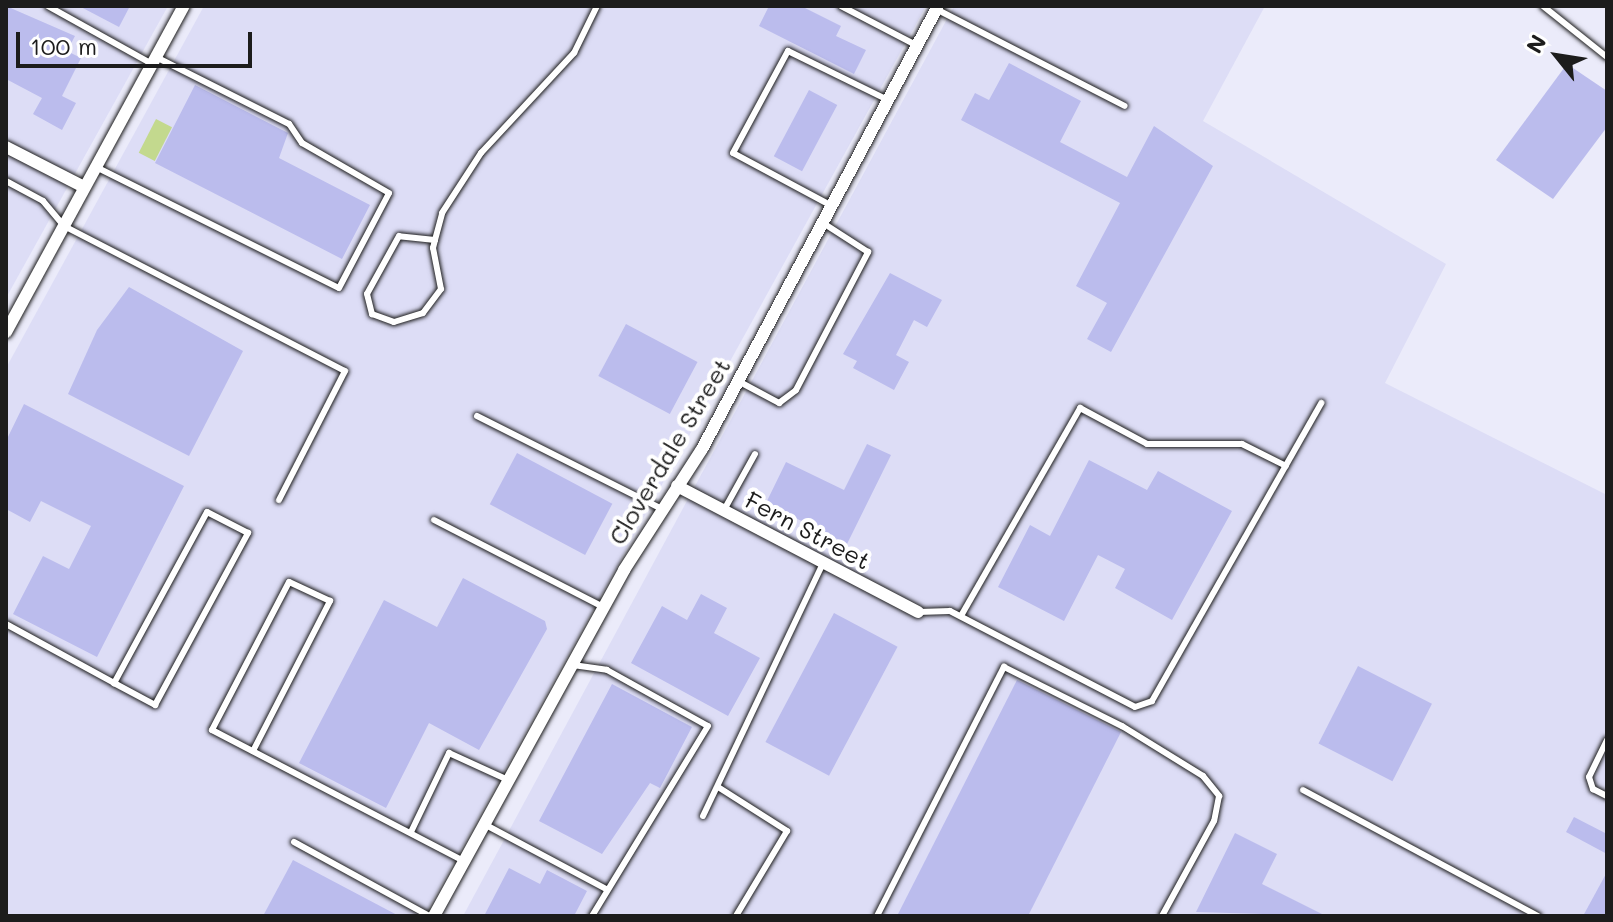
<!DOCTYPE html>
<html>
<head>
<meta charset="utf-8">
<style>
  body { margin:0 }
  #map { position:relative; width:1613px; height:922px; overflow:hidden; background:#ebebfa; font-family:Mali,sans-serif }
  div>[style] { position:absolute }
  .built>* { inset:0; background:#ddddf6 }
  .green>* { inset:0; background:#c3d98e; transform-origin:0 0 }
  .building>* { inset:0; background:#bbbced; transform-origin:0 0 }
  .roads { filter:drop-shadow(0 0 2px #1c1c1c) drop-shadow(0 0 2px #1c1c1c) }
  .service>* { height:6px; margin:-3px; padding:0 3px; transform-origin:3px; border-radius:3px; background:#fff }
  .minor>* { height:12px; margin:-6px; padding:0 6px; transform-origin:6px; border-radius:6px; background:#fff }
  span { translate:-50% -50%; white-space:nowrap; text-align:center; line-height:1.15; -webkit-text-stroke:8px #fff; paint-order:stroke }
  .street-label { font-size:24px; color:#1c1c1c }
  .frame { position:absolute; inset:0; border:8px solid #1c1c1c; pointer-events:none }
  .north { position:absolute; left:1517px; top:16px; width:80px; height:80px; -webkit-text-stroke:6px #fff; paint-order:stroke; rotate:300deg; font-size:22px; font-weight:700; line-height:32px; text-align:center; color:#1c1c1c }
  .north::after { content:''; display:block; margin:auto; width:28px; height:36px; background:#1c1c1c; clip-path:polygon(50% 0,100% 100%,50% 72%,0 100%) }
  .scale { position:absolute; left:16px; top:32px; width:236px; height:36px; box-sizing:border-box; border:4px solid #1c1c1c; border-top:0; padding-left:10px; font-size:24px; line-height:28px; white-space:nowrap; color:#1c1c1c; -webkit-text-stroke:6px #fff; paint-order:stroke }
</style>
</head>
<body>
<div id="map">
  <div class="built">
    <i style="clip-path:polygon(6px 6px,168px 6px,6px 298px)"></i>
    <i style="clip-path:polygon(204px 6px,926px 6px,424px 916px,6px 916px,6px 368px)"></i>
    <i style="clip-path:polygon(954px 6px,1265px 6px,1203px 121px,1446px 264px,1385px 383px,1607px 495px,1607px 916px,463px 916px)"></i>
  </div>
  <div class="green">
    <i style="left:156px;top:119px;width:18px;height:38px;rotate:27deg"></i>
  </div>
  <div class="building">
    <i style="clip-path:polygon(6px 6px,75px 36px,67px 51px,81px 58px,62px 96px,76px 103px,62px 130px,33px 114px,42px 98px,6px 79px)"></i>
    <i style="clip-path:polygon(79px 6px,130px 6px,119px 27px)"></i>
    <i style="clip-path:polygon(769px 6px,801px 6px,841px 26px,836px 36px,866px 50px,854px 74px,759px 26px)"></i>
    <i style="clip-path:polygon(1009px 63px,1081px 101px,1060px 142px,1127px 177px,1154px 126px,1213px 166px,1111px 352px,1087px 339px,1107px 303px,1076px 286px,1120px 203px,961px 120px,975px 93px,989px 100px)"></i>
    <i style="clip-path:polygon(1567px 64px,1607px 91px,1607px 127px,1553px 199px,1496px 160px)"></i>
    <i style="clip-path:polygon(195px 85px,288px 133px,279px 158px,370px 205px,342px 259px,155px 163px)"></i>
    <i style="left:809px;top:90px;width:32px;height:75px;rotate:28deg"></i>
    <i style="clip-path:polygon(890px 273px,942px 300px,927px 327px,914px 320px,896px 355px,909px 362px,894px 390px,853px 368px,857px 361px,843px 354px)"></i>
    <i style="clip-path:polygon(129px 287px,243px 351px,189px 456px,68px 394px,97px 330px)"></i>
    <i style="left:626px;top:324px;width:81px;height:59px;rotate:28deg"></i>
    <i style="clip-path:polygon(24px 404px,184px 486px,97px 657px,13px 614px,43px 556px,69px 569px,91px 526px,41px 501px,30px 522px,6px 509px,6px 441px)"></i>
    <i style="clip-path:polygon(867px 444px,891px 455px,847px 544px,766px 503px,786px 462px,844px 490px)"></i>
    <i style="left:517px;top:453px;width:108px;height:58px;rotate:28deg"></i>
    <i style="clip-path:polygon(1089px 460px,1147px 490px,1158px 471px,1232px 511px,1172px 620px,1115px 588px,1125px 569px,1098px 555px,1064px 621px,998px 587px,1030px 525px,1050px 536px)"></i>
    <i style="clip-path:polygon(463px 578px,545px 621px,547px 629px,479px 750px,429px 723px,386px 808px,299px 763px,384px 600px,437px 627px)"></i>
    <i style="clip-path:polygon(701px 594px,727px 608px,714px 633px,760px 658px,728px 716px,631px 663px,662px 606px,687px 620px)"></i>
    <i style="left:834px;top:613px;width:72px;height:146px;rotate:28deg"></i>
    <i style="left:1358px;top:666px;width:83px;height:87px;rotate:27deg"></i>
    <i style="clip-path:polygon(1017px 680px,1121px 732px,1028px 916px,897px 916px)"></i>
    <i style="clip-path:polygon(612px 684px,692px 727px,660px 788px,650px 783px,602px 854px,539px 821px)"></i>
    <i style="clip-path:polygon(1574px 817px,1607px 834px,1607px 854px,1566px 832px)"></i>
    <i style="clip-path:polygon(1235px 833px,1277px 854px,1262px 884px,1326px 916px,1196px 912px)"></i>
    <i style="clip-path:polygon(293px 860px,399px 916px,263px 916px)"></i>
    <i style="clip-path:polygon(509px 868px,540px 884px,547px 870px,587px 891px,574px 916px,484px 916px)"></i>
    <i style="clip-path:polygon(1607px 872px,1607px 916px,1583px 916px)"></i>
  </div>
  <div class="roads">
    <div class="service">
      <i style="left:48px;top:6px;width:119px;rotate:29.1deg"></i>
      <i style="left:841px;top:6px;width:85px;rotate:27.5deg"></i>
      <i style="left:1543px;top:6px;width:82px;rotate:38.6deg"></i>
      <i style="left:936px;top:9px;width:212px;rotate:27.2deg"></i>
      <i style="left:96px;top:167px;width:271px;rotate:26.5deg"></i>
      <i style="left:339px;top:288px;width:107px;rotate:-62.2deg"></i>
      <i style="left:389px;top:193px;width:100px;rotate:-150.1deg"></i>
      <i style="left:302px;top:143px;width:23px;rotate:-124deg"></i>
      <i style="left:289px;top:124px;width:149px;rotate:-153.3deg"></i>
      <i style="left:6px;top:181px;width:42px;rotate:28.4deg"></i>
      <i style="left:43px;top:201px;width:33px;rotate:50deg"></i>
      <i style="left:64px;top:226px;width:316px;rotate:27.3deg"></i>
      <i style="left:345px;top:371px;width:145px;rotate:117.1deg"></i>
      <i style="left:832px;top:206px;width:112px;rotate:-151.8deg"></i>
      <i style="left:733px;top:153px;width:116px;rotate:-61.7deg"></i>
      <i style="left:788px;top:51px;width:111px;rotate:26.1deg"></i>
      <i style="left:435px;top:240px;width:36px;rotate:-174deg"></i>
      <i style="left:399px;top:236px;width:66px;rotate:118.9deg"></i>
      <i style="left:367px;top:294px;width:21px;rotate:76deg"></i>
      <i style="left:372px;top:314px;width:23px;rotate:20deg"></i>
      <i style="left:394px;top:322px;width:30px;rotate:-17deg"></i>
      <i style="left:423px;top:313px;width:30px;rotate:-53deg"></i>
      <i style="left:441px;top:289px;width:42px;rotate:-101deg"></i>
      <i style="left:433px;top:248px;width:8px;rotate:-76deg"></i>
      <i style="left:435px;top:240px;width:28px;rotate:-75deg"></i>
      <i style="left:442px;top:213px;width:72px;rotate:-57deg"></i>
      <i style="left:481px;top:153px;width:137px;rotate:-47.1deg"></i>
      <i style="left:574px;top:53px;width:52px;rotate:-63.9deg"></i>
      <i style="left:738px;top:381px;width:47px;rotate:28.2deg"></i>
      <i style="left:779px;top:403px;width:21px;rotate:-37deg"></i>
      <i style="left:796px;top:390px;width:156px;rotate:-62.4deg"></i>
      <i style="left:868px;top:252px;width:54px;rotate:-147.2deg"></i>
      <i style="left:477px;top:416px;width:207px;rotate:26.7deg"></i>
      <i style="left:724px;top:510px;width:64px;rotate:-61deg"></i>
      <i style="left:434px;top:520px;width:190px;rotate:27.2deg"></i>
      <i style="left:918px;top:612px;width:32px;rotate:-2deg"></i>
      <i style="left:950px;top:611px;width:208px;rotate:27.4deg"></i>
      <i style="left:1135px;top:707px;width:18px;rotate:-19deg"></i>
      <i style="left:1152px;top:701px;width:343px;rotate:-60.4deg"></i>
      <i style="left:961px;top:616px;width:240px;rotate:-60.2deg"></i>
      <i style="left:1080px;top:408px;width:76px;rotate:28.2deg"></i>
      <i style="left:1147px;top:444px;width:95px"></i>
      <i style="left:1242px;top:444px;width:49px;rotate:26.6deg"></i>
      <i style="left:6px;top:624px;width:123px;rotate:28.6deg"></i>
      <i style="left:114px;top:683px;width:47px;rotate:28.2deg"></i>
      <i style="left:155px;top:705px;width:196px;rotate:-61.6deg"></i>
      <i style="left:248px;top:533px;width:46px;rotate:-152.9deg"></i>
      <i style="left:207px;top:512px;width:195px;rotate:118.5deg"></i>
      <i style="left:573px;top:665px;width:34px;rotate:8deg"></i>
      <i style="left:607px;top:670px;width:115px;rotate:29deg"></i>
      <i style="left:708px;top:726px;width:223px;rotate:121.4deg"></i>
      <i style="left:1607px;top:740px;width:41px;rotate:115.9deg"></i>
      <i style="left:1589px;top:777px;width:13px;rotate:72deg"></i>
      <i style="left:1593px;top:789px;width:16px;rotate:27deg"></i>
      <i style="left:253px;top:751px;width:169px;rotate:-62.8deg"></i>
      <i style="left:330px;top:601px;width:45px;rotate:-155.1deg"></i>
      <i style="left:289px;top:582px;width:167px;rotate:117.5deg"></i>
      <i style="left:212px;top:730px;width:284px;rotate:27.5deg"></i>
      <i style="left:718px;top:787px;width:82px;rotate:32.5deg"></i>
      <i style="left:787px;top:831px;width:99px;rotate:121deg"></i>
      <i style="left:1303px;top:790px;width:267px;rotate:28.2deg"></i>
      <i style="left:703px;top:816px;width:280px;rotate:-64.6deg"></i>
      <i style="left:484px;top:824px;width:138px;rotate:28deg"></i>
      <i style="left:411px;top:832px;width:88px;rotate:-64.3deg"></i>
      <i style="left:449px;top:753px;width:65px;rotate:24.6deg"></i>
      <i style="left:294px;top:842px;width:154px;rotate:28.7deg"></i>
      <i style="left:877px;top:916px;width:280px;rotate:-63deg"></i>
      <i style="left:1004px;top:667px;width:132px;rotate:26.6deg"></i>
      <i style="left:1122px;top:726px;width:95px;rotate:31.7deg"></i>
      <i style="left:1203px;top:776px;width:26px;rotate:51deg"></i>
      <i style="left:1219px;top:796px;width:25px;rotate:101deg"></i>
      <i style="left:1214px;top:821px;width:108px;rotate:118.7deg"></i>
    </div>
    <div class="minor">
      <i style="left:6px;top:147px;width:88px;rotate:27.1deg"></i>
      <i style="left:6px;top:332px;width:371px;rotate:-61.4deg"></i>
      <i style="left:677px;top:486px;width:272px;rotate:27.6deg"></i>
      <i style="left:434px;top:916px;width:395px;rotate:-61.2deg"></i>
      <i style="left:624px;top:570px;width:144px;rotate:-57.2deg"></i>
      <i style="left:702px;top:449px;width:502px;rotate:-61.95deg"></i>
    </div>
  </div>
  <div class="street-label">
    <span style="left:669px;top:451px;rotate:-59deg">Cloverdale Street</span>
    <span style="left:808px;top:530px;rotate:28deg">Fern Street</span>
  </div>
  <div class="frame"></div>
  <div class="north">N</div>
  <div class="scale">100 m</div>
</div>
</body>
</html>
